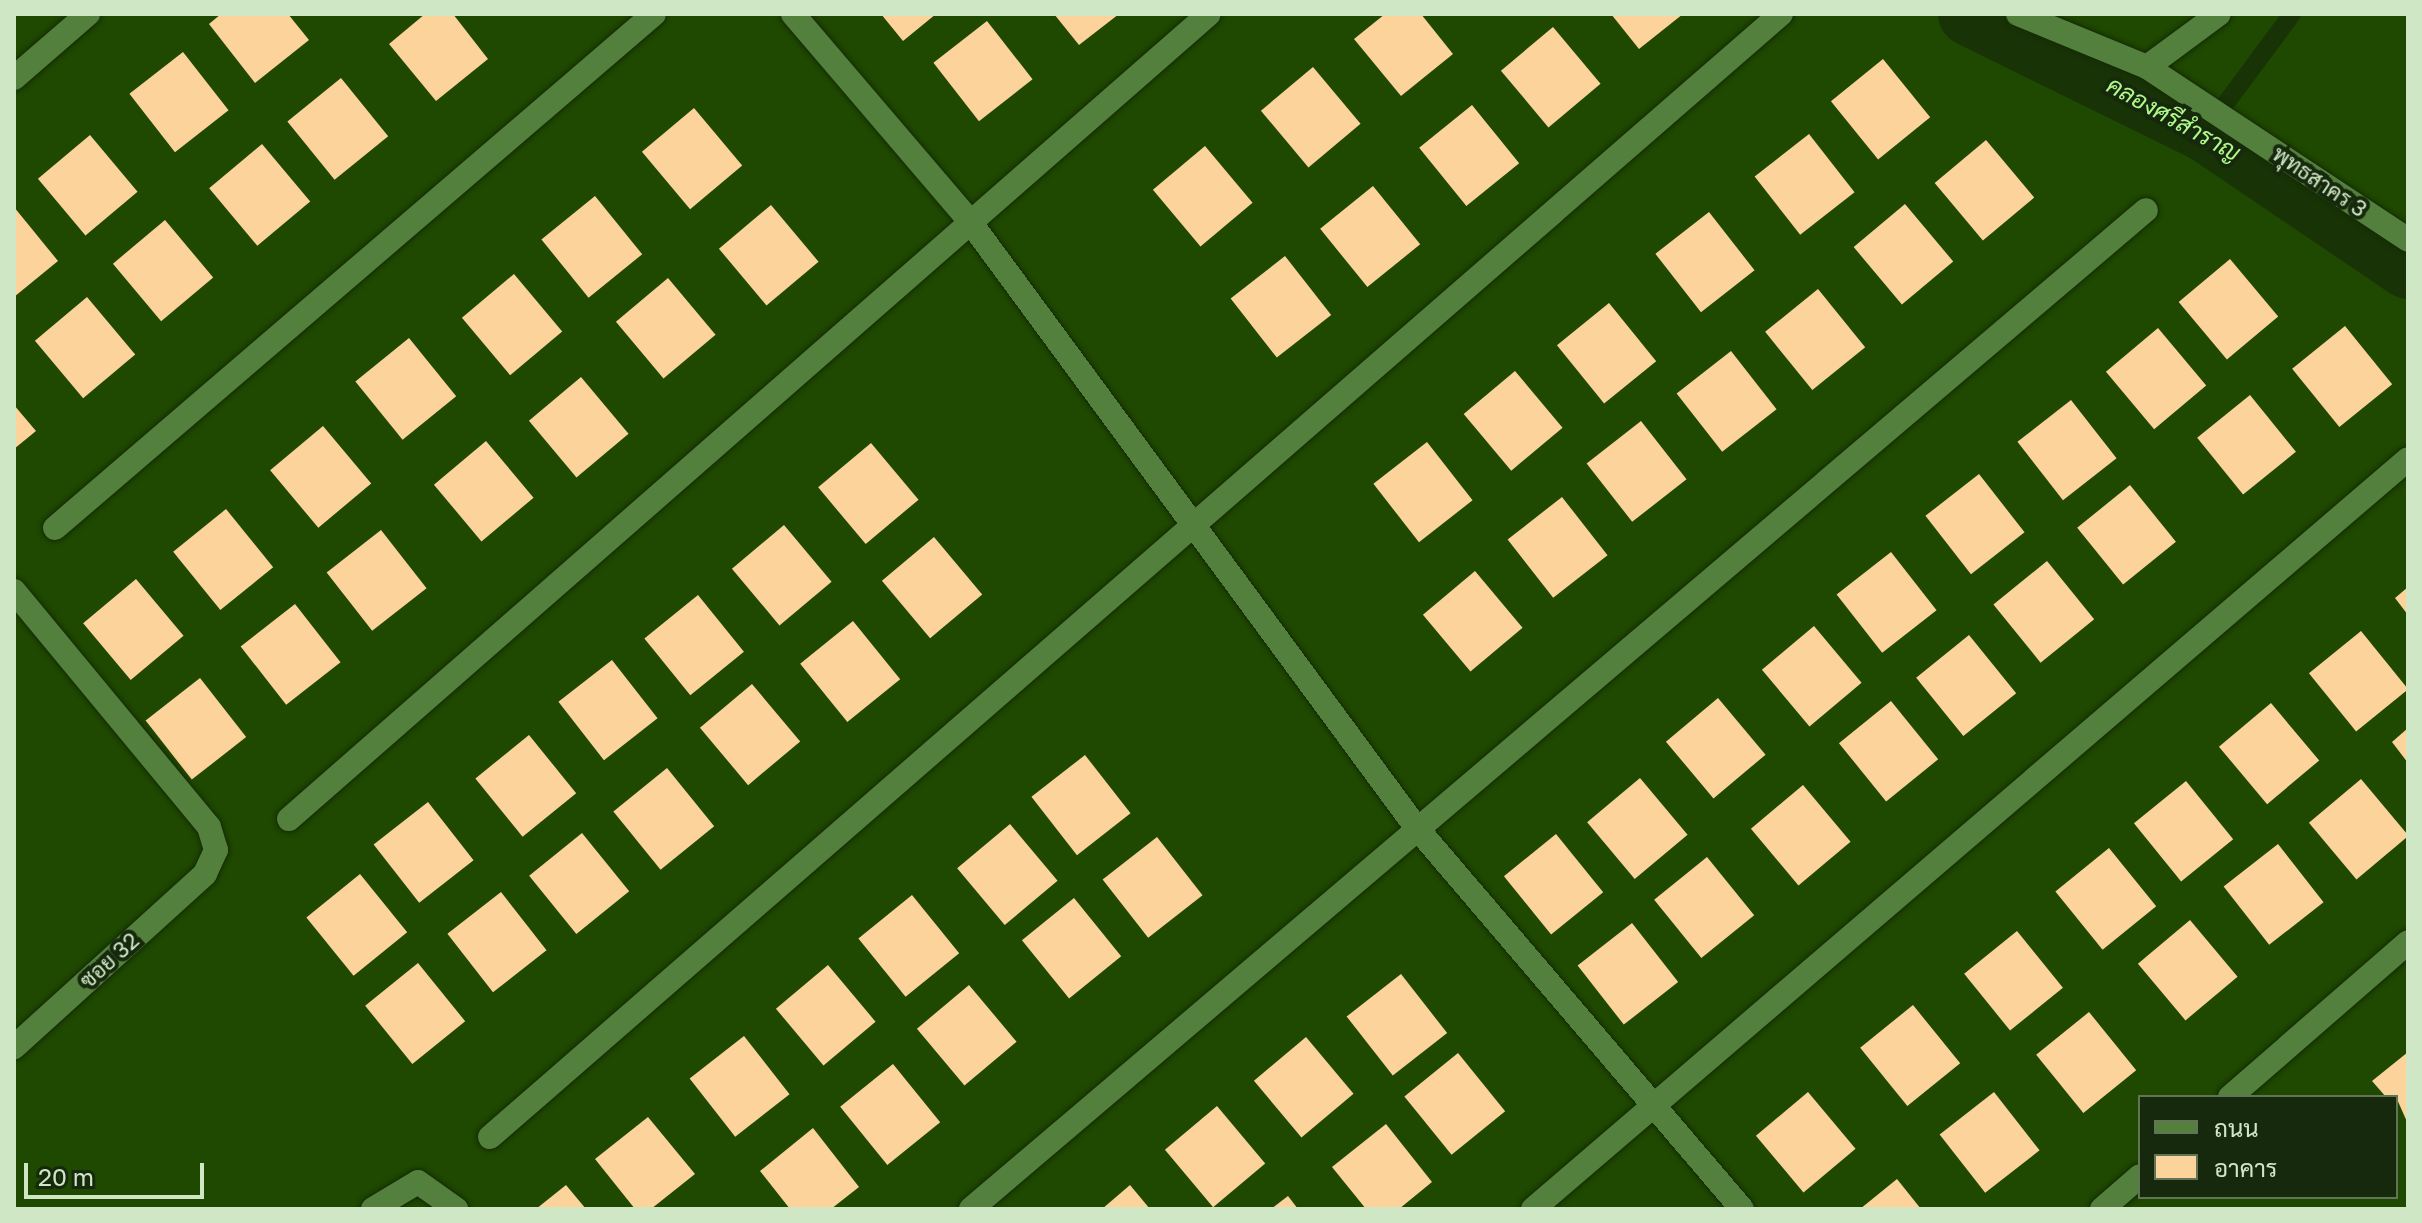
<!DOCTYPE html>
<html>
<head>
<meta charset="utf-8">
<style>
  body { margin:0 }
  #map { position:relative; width:2422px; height:1223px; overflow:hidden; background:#1f4800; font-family:"Golos Text",Sarabun,sans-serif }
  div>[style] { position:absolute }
  .stream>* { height:18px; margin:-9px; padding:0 9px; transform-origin:9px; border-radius:9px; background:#183406 }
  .canal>* { height:64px; margin:-32px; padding:0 32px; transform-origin:32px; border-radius:32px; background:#183406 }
  .building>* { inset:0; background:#fcd39b; transform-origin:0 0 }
  .roads { filter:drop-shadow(0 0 2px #142a07) drop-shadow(0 0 2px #142a07) }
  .minor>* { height:24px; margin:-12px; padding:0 12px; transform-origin:12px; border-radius:12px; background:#54803e }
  span { translate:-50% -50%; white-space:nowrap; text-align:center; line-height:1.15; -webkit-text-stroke:8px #17290d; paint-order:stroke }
  .street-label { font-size:22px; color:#cfe7c4 }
  .water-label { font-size:24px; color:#b0fa8b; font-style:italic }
  .frame { position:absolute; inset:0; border:16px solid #cfe7c4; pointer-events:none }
  .legend { position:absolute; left:2138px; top:1095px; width:260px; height:104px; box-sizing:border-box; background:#17290d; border:2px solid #617556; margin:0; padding:10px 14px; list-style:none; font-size:24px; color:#cfe7c4 }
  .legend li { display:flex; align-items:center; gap:16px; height:40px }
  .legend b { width:40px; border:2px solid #617556 }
  .scale { position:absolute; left:24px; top:1163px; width:180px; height:36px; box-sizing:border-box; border:4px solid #cfe7c4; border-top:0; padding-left:10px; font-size:24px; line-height:28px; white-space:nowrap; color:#cfe7c4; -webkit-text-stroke:6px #17290d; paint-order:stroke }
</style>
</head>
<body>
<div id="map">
  <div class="stream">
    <i style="left:2206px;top:130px;width:144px;rotate:-53.4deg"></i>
  </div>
  <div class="canal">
    <i style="left:1970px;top:14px;width:263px;rotate:26.2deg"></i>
    <i style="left:2206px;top:130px;width:244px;rotate:34.1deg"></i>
  </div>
  <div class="building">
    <i style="clip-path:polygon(221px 14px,288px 14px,309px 40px,255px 83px,209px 24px)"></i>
    <i style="clip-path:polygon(425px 14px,453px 14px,488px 59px,436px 101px,389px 44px)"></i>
    <i style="clip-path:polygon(881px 14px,936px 14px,903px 41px)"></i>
    <i style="clip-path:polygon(1054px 14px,1119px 14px,1079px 45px)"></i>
    <i style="clip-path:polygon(1385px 14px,1421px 14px,1453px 54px,1401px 96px,1354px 39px)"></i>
    <i style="clip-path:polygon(1611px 14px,1683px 14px,1639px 49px)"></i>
    <i style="left:987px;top:21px;width:74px;height:68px;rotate:52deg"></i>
    <i style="left:1553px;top:27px;width:74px;height:68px;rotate:50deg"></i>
    <i style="left:183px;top:52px;width:74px;height:68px;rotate:52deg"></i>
    <i style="left:1883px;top:59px;width:75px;height:67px;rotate:51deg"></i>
    <i style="left:1313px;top:67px;width:74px;height:68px;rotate:50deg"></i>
    <i style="left:341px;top:78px;width:75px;height:69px;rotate:51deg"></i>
    <i style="left:1472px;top:105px;width:75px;height:68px;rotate:51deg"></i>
    <i style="left:694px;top:108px;width:75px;height:68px;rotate:50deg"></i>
    <i style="left:1809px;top:134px;width:74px;height:69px;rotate:52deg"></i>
    <i style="left:90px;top:135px;width:74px;height:68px;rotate:50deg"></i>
    <i style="left:1986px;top:140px;width:75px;height:67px;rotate:50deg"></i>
    <i style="left:262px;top:144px;width:75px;height:69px;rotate:50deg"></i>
    <i style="left:1205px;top:146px;width:74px;height:68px;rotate:50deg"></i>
    <i style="left:1373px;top:186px;width:75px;height:68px;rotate:51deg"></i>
    <i style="left:595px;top:196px;width:75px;height:69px;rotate:51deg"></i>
    <i style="left:1905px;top:204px;width:75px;height:67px;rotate:50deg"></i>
    <i style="left:771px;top:205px;width:74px;height:68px;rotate:50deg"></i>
    <i style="clip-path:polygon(14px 207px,58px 261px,14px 297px)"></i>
    <i style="left:1709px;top:212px;width:74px;height:68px;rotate:52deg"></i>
    <i style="left:165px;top:220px;width:75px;height:68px;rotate:50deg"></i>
    <i style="left:1285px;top:256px;width:75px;height:69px;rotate:52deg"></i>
    <i style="left:2230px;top:259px;width:75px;height:67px;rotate:50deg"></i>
    <i style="left:514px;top:274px;width:75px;height:68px;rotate:50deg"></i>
    <i style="left:668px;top:278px;width:74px;height:68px;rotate:50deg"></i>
    <i style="left:1818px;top:289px;width:75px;height:68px;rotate:51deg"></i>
    <i style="left:87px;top:297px;width:75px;height:68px;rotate:50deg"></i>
    <i style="left:1609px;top:303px;width:75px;height:67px;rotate:51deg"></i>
    <i style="left:2345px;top:326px;width:75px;height:68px;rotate:51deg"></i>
    <i style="left:2158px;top:328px;width:75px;height:68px;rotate:50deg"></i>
    <i style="left:409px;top:338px;width:75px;height:69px;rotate:51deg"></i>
    <i style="left:1731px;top:351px;width:74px;height:69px;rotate:52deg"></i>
    <i style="left:1515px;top:371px;width:74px;height:67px;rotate:50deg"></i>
    <i style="left:581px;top:377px;width:74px;height:68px;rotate:50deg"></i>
    <i style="left:2250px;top:395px;width:73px;height:68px;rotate:51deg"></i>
    <i style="left:2071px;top:400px;width:74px;height:68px;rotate:52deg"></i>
    <i style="clip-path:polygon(14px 405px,36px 431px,14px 449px)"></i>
    <i style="left:1641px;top:421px;width:74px;height:69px;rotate:52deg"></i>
    <i style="left:323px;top:426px;width:75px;height:69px;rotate:50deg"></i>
    <i style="left:486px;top:441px;width:74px;height:68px;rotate:50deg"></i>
    <i style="left:1427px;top:442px;width:74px;height:68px;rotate:52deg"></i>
    <i style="left:871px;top:443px;width:74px;height:69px;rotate:50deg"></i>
    <i style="left:1979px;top:474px;width:74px;height:68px;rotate:52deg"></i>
    <i style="left:2130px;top:485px;width:73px;height:68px;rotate:51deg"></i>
    <i style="left:1562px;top:497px;width:74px;height:69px;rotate:52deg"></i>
    <i style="left:226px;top:509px;width:75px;height:68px;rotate:51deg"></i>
    <i style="left:784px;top:525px;width:74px;height:68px;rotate:50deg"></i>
    <i style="left:381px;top:530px;width:74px;height:69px;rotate:52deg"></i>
    <i style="left:934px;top:537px;width:75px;height:68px;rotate:50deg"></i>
    <i style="left:1891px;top:552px;width:74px;height:69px;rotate:52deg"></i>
    <i style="left:2047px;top:561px;width:75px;height:69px;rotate:51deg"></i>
    <i style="left:1475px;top:571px;width:74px;height:68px;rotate:50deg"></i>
    <i style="left:136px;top:579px;width:74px;height:69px;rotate:50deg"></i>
    <i style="clip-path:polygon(2408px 587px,2408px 615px,2395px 598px)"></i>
    <i style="left:698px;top:595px;width:73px;height:69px;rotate:51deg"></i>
    <i style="left:295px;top:604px;width:74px;height:69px;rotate:52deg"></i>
    <i style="left:853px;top:621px;width:75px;height:68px;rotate:51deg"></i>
    <i style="left:1814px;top:626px;width:74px;height:68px;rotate:50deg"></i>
    <i style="left:2361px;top:631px;width:75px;height:67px;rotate:51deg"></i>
    <i style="left:1969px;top:635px;width:75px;height:68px;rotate:51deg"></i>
    <i style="left:612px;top:660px;width:74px;height:68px;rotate:52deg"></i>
    <i style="left:200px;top:678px;width:75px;height:69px;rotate:52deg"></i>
    <i style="left:752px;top:684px;width:75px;height:68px;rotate:50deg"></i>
    <i style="left:1718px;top:698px;width:74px;height:68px;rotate:50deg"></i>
    <i style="left:1891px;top:701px;width:75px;height:67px;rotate:51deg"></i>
    <i style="left:2271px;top:703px;width:75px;height:68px;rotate:50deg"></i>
    <i style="clip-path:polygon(2408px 728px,2408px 763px,2392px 742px)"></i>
    <i style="left:529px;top:735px;width:75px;height:69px;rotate:51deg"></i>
    <i style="left:1085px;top:755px;width:74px;height:68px;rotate:52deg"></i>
    <i style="left:667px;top:768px;width:75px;height:69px;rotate:51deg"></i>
    <i style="left:1640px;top:778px;width:74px;height:69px;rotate:50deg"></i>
    <i style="left:2361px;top:779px;width:74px;height:68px;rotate:50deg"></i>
    <i style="left:2186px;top:781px;width:75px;height:67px;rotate:51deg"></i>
    <i style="left:1803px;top:785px;width:74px;height:68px;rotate:50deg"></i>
    <i style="left:428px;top:802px;width:74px;height:69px;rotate:52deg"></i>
    <i style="left:1010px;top:824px;width:74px;height:69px;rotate:50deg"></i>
    <i style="left:582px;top:833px;width:75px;height:68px;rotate:51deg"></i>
    <i style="left:1556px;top:834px;width:75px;height:67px;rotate:51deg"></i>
    <i style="left:1157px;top:837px;width:74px;height:69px;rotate:52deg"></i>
    <i style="left:2278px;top:844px;width:74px;height:69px;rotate:52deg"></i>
    <i style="left:2109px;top:848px;width:75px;height:69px;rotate:51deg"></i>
    <i style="left:1707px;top:857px;width:75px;height:68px;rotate:51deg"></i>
    <i style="left:360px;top:874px;width:75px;height:69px;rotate:51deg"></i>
    <i style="left:501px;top:892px;width:74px;height:68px;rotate:52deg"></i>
    <i style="left:912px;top:895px;width:75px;height:69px;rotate:51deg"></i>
    <i style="left:1074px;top:898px;width:75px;height:67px;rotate:51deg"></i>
    <i style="left:2190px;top:920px;width:74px;height:68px;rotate:50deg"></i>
    <i style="left:1632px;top:923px;width:75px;height:69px;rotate:52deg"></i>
    <i style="left:2017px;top:931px;width:73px;height:68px;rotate:51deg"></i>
    <i style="left:418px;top:963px;width:75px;height:68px;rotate:51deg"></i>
    <i style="left:828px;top:965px;width:74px;height:68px;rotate:50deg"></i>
    <i style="left:1401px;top:974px;width:75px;height:69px;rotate:52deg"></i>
    <i style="left:969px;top:985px;width:74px;height:68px;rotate:50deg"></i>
    <i style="left:1913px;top:1005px;width:75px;height:68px;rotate:51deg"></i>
    <i style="left:2089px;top:1012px;width:75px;height:68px;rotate:51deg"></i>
    <i style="left:744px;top:1036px;width:74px;height:69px;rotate:52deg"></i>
    <i style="left:1306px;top:1037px;width:74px;height:68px;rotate:50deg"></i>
    <i style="clip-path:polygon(2408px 1052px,2408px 1124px,2396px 1097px,2386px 1097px,2372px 1081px)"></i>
    <i style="left:1458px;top:1053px;width:75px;height:69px;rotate:51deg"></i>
    <i style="left:893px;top:1064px;width:75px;height:68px;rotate:51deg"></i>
    <i style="left:1808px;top:1092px;width:74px;height:68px;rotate:50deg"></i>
    <i style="left:1994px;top:1092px;width:74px;height:69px;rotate:52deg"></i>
    <i style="left:1217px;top:1106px;width:75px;height:68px;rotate:50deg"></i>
    <i style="clip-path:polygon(648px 1117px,695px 1174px,651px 1209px,635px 1209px,595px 1159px)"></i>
    <i style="clip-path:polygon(1386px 1124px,1432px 1182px,1399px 1209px,1366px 1209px,1332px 1167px)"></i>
    <i style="clip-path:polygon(813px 1128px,859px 1187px,831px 1209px,790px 1209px,760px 1171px)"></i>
    <i style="clip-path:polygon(1897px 1179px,1921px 1209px,1860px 1209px)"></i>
    <i style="clip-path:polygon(566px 1185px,586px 1209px,536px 1209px)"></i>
    <i style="clip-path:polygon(1130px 1185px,1150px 1209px,1102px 1209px)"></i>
    <i style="clip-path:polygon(1288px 1196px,1298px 1209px,1271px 1209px)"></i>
  </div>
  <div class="roads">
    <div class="minor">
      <i style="left:793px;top:14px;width:270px;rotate:49.5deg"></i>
      <i style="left:968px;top:219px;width:755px;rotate:53.62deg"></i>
      <i style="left:1416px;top:827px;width:502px;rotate:49.52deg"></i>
      <i style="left:2018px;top:14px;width:139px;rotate:22.3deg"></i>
      <i style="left:2147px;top:67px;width:313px;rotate:33.5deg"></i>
      <i style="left:2147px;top:67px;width:89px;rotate:-36.4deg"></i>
      <i style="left:14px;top:78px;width:98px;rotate:-40.9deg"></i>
      <i style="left:55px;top:528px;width:789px;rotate:-40.63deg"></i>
      <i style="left:14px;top:591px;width:306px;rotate:50.4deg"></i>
      <i style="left:209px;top:827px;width:24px;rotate:73deg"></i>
      <i style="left:216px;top:850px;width:26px;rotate:115deg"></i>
      <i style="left:205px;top:874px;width:258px;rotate:137.8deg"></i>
      <i style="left:289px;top:819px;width:1222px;rotate:-41.19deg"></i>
      <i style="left:2230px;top:1097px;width:236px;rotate:-41deg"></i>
      <i style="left:490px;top:1137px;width:1711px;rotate:-41.02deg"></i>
      <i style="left:373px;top:1209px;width:52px;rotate:-31deg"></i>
      <i style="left:418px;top:1182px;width:47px;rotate:35.4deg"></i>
      <i style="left:971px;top:1209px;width:1542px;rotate:-40.37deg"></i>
      <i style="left:1533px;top:1209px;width:1152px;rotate:-40.6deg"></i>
      <i style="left:2102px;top:1209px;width:50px;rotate:-41deg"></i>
    </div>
  </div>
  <div class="street-label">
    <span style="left:2320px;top:181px;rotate:34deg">พุทธสาคร 3</span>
    <span style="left:109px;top:960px;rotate:-42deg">ซอย 32</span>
  </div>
  <div class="water-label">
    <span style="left:2174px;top:118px;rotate:29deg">คลองศรีสำราญ</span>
  </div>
  <div class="frame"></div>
  <ul class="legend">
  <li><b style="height:10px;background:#54803e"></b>ถนน</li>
  <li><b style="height:22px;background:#fcd39b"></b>อาคาร</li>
  </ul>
  <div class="scale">20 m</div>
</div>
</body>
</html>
